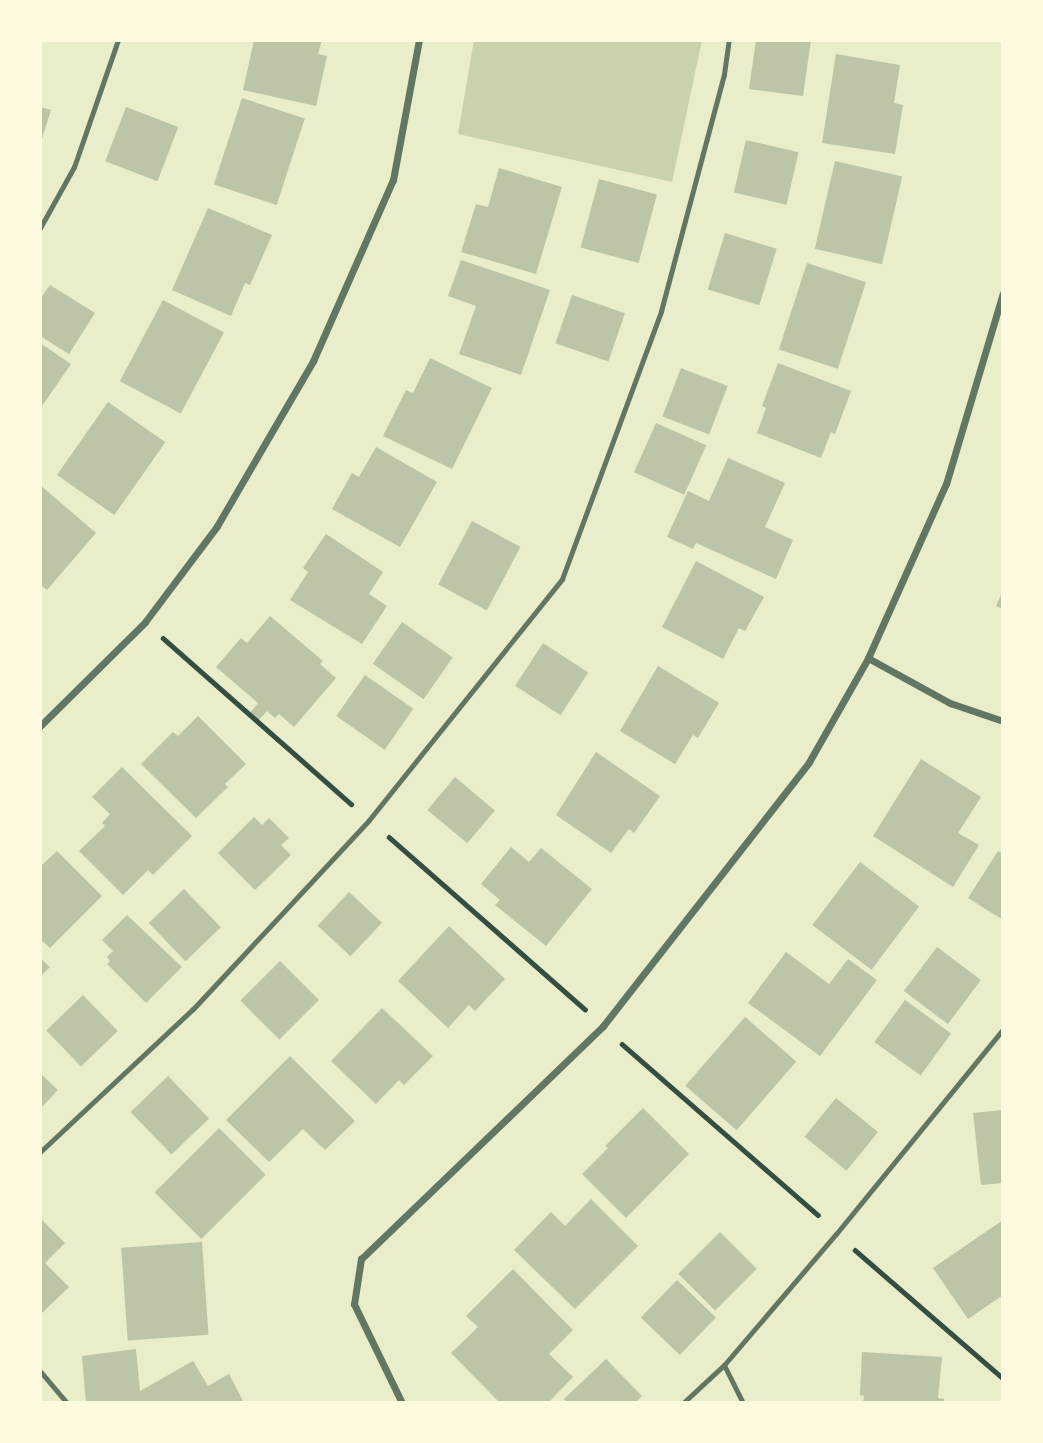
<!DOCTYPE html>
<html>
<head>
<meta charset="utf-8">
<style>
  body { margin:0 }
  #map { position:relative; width:1043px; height:1443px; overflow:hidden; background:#e9edc9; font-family:Helvetica,sans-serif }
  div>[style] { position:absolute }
  .green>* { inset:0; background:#cad2ad }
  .building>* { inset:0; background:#bcc5a7; transform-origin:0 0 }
  .path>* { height:4.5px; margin:-2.25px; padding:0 2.25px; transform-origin:2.25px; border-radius:2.25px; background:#344e41 }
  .service>* { height:5px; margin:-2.5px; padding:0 2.5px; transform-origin:2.5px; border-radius:2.5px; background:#617663 }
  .minor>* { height:7px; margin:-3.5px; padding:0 3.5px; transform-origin:3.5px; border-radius:3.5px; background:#617663 }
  span { translate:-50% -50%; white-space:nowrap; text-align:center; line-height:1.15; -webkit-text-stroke:6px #fefae0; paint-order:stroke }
  .frame { position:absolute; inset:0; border:42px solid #fefae0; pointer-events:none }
</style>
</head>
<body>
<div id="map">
  <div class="green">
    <i style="clip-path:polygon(474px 40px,702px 40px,672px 182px,458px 134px)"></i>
  </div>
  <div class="building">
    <i style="clip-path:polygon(254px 40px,322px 40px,318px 54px,327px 56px,316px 106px,243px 90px)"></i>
    <i style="clip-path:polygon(756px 40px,811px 40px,803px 96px,749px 89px)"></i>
    <i style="clip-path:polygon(836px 54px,900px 65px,894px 103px,903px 105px,895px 154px,822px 143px)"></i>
    <i style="left:242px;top:98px;width:66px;height:91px;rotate:18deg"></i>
    <i style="clip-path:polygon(40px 107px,51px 110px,41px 142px,40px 142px)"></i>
    <i style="left:126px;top:107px;width:56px;height:58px;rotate:21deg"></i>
    <i style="left:746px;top:140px;width:54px;height:54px;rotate:13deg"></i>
    <i style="left:835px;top:161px;width:69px;height:90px;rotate:13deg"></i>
    <i style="clip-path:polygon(499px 168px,562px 187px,536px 274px,461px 252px,476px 204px,488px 207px)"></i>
    <i style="left:599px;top:179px;width:60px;height:71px;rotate:15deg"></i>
    <i style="clip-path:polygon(208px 208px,272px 235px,250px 285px,245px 283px,231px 316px,172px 290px)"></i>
    <i style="left:725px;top:233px;width:54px;height:59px;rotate:17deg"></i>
    <i style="clip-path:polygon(461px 260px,550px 290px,521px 375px,459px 354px,476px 306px,448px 296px)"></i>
    <i style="left:807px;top:263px;width:62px;height:91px;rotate:18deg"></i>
    <i style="clip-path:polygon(50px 285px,95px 313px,69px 354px,40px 336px,40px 299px)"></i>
    <i style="left:572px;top:295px;width:56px;height:51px;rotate:19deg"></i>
    <i style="left:163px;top:300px;width:69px;height:92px;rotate:28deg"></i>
    <i style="clip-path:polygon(40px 343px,71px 364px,40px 409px)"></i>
    <i style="clip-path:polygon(430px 358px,492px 388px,452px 469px,383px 436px,406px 390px,413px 393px)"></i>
    <i style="clip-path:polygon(778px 363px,851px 391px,835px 434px,831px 432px,821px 458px,757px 433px,766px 408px,762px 406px)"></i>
    <i style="left:681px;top:368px;width:50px;height:52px;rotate:21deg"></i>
    <i style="left:108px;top:402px;width:70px;height:89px;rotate:35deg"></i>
    <i style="left:656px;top:423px;width:55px;height:54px;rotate:24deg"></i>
    <i style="clip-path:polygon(376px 447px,437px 482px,400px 547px,332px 509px,352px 473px,359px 477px)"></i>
    <i style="clip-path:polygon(728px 458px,785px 483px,765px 527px,793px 540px,776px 579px,696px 543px,693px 549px,667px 537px,688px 491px,709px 501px)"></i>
    <i style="clip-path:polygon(40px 485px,96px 533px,47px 590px,40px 584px)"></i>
    <i style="left:472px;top:521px;width:55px;height:72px;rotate:28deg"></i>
    <i style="clip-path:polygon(326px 534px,383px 572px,369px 594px,387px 606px,362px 644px,290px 600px,308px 572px,303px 568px)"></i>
    <i style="clip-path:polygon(696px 561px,764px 597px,745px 631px,739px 628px,723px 659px,662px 627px)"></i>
    <i style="clip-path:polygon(1003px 590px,1003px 609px,996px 606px)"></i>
    <i style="clip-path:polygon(270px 616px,323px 661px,320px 664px,336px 678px,294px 727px,279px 714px,275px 718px,267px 711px,258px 721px,249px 714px,258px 703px,216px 667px,241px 638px,247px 643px)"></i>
    <i style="left:402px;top:622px;width:62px;height:51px;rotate:35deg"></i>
    <i style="left:543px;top:643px;width:54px;height:51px;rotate:33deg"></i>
    <i style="clip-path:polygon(658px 666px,719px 703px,698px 738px,693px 735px,675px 764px,620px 731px)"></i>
    <i style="left:365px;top:675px;width:59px;height:50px;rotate:35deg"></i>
    <i style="clip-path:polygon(198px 716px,246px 764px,225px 784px,228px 787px,196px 818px,141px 764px,173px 732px,178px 736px)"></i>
    <i style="clip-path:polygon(596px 752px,660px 796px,634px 833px,629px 829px,611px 853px,556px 815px)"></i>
    <i style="clip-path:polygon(921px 759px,981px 797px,958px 833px,979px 845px,953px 887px,873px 836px)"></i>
    <i style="clip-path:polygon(122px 767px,192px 836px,153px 875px,148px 870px,123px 895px,79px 851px,105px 826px,102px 823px,110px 814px,92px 797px)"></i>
    <i style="left:455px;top:777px;width:52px;height:43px;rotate:40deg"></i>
    <i style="clip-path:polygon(254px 817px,262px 825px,269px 818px,289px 838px,281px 845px,291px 855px,255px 890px,218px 853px)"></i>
    <i style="clip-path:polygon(511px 847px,529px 862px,541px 848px,592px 889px,546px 946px,495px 905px,500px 900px,481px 884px)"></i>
    <i style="clip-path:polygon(57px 851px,102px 896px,50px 948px,40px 939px,40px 867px)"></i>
    <i style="clip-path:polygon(998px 851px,1003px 854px,1003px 920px,968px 898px)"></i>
    <i style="left:860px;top:862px;width:74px;height:79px;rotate:37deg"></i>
    <i style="left:184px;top:889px;width:53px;height:49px;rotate:46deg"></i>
    <i style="left:349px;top:892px;width:45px;height:46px;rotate:43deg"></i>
    <i style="clip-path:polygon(127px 915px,182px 967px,146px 1003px,107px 964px,110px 961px,107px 957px,113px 951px,102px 940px)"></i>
    <i style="clip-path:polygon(449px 926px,505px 979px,475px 1011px,469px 1005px,448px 1028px,398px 981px)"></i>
    <i style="left:937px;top:947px;width:55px;height:55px;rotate:37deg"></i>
    <i style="clip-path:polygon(786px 952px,829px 984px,848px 959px,877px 980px,820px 1056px,748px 1003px)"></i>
    <i style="clip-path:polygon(40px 958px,50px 967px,40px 977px)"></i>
    <i style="left:280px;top:961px;width:55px;height:56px;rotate:45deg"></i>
    <i style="left:83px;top:995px;width:50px;height:51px;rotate:46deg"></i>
    <i style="left:905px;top:1000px;width:57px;height:52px;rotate:36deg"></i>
    <i style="clip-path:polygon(382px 1008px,433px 1056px,404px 1085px,399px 1080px,376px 1104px,331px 1061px)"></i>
    <i style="left:745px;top:1017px;width:68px;height:91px;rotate:41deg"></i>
    <i style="clip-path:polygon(290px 1056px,355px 1121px,325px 1150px,303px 1129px,269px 1162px,226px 1120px)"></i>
    <i style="clip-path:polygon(40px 1073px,58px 1090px,40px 1109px)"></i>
    <i style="left:168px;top:1076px;width:59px;height:52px;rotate:46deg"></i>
    <i style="left:836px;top:1098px;width:54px;height:50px;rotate:39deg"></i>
    <i style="clip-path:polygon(643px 1108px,689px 1154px,626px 1218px,582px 1174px,608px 1148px,605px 1146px)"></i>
    <i style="clip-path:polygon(1003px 1110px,1003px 1183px,981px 1185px,973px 1113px)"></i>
    <i style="left:219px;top:1128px;width:66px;height:91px;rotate:45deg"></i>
    <i style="clip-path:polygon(591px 1199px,638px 1246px,575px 1309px,514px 1250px,551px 1212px,565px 1226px)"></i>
    <i style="clip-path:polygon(40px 1218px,65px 1243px,45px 1263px,69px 1287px,40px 1315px)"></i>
    <i style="clip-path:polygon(1003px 1220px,1003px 1295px,968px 1319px,933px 1268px)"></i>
    <i style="left:720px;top:1232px;width:52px;height:59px;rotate:45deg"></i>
    <i style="left:202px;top:1242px;width:93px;height:81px;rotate:86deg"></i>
    <i style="clip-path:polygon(513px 1269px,573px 1330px,549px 1354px,573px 1377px,548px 1403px,500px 1403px,451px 1353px,478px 1327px,466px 1316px)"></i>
    <i style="left:677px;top:1280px;width:54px;height:52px;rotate:44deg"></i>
    <i style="clip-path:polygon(136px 1349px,140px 1391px,193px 1361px,208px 1386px,229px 1374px,244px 1403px,86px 1403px,82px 1356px)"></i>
    <i style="clip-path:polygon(862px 1352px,942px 1357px,938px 1398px,944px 1399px,944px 1403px,863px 1403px,864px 1396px,860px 1395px)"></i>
    <i style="clip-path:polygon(606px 1359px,642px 1396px,635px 1403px,567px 1403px,564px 1399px)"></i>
  </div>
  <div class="path">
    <i style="left:163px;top:638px;width:251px;rotate:41.4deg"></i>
    <i style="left:389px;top:837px;width:261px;rotate:41.3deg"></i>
    <i style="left:622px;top:1044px;width:260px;rotate:41.1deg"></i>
    <i style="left:855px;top:1250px;width:196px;rotate:40.9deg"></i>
  </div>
  <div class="service">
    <i style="left:40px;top:228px;width:70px;rotate:-60.9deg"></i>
    <i style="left:74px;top:167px;width:134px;rotate:-70.9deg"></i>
    <i style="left:40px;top:1152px;width:209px;rotate:-43.1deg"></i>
    <i style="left:193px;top:1009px;width:258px;rotate:-47deg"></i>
    <i style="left:369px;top:820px;width:309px;rotate:-51.3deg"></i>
    <i style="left:562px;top:579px;width:286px;rotate:-69.7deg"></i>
    <i style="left:661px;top:311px;width:245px;rotate:-75.1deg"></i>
    <i style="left:724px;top:74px;width:34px;rotate:-82deg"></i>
    <i style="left:724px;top:1365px;width:42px;rotate:63.4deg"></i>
    <i style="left:40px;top:1371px;width:42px;rotate:49.8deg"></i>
    <i style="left:683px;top:1403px;width:56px;rotate:-42.8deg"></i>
    <i style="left:724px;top:1365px;width:172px;rotate:-49.5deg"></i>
    <i style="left:836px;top:1234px;width:264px;rotate:-50.8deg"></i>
  </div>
  <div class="minor">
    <i style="left:868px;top:658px;width:94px;rotate:28.8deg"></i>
    <i style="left:950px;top:703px;width:56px;rotate:18.8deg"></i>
    <i style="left:40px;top:726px;width:148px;rotate:-44.7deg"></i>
    <i style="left:145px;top:622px;width:120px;rotate:-53.1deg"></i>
    <i style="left:217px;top:526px;width:191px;rotate:-59.8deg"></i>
    <i style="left:313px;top:361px;width:198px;rotate:-66.2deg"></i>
    <i style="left:393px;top:180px;width:142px;rotate:-79.5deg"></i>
    <i style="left:402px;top:1403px;width:110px;rotate:-115.9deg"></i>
    <i style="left:354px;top:1304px;width:46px;rotate:-81.2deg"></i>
    <i style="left:361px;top:1259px;width:336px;rotate:-43.9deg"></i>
    <i style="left:603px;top:1026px;width:335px;rotate:-52deg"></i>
    <i style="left:809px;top:762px;width:120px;rotate:-60.4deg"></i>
    <i style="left:868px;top:658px;width:191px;rotate:-65.9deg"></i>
    <i style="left:946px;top:484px;width:199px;rotate:-73.4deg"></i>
  </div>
  <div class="frame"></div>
</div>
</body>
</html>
